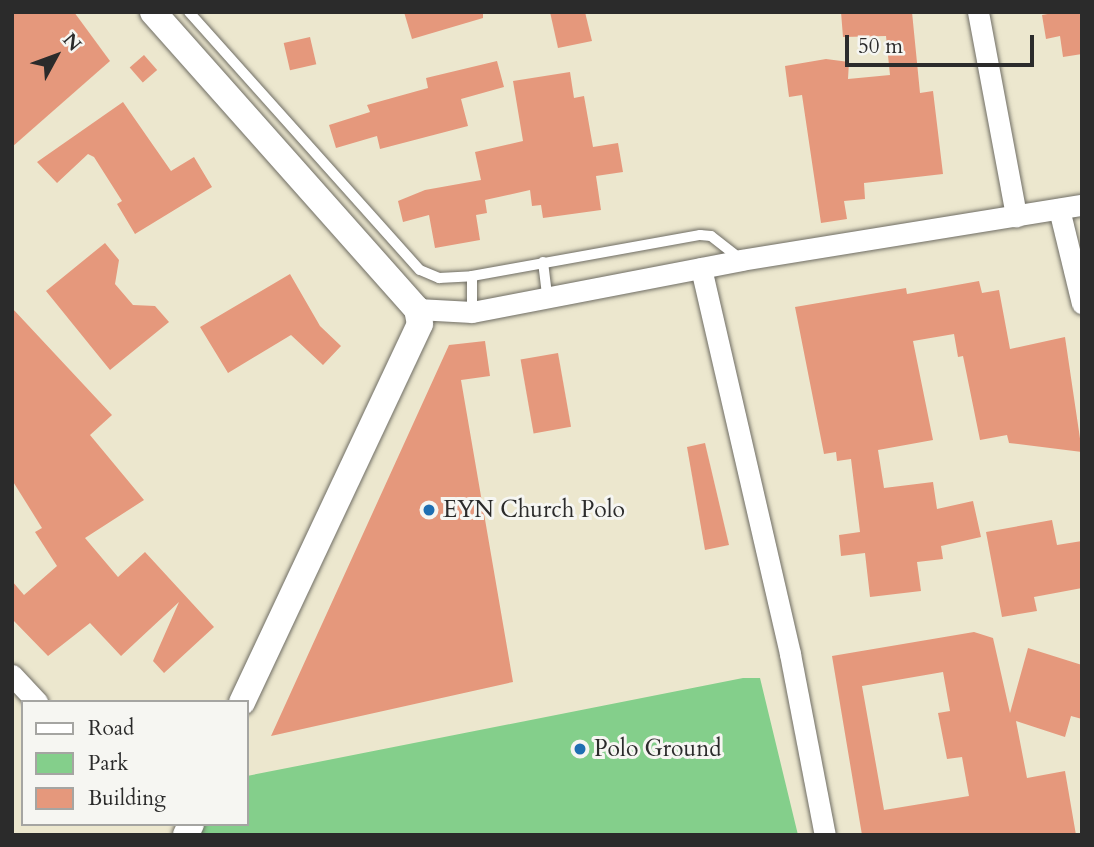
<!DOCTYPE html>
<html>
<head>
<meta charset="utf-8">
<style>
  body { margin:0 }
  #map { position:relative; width:1094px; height:847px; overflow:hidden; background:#ece7ce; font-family:Cardo,serif }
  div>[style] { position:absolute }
  .green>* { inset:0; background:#84cf8b }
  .building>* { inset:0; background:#e5987c; transform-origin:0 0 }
  .roads { filter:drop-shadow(0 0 2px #6f6d64) drop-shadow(0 0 2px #6f6d64) }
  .service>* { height:10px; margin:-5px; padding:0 5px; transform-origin:5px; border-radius:5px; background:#fff }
  .minor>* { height:21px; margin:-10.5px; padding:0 10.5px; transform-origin:10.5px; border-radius:10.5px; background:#fff }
  .tertiary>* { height:26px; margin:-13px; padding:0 13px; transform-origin:13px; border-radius:13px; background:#fff }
  .dots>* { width:19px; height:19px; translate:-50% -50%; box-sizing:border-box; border:4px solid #f6f6f2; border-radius:50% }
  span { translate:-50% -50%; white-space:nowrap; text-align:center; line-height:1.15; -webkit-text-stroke:6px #f6f6f2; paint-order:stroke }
  .poi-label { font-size:23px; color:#2b2b2b }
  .left { translate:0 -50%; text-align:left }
  .frame { position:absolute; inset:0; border:14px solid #2b2b2b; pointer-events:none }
  .legend { position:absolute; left:21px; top:700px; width:228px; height:126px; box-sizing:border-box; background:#f6f6f2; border:2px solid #a5a5a2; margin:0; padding:9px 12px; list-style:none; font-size:21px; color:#2b2b2b }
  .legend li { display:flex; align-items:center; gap:14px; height:35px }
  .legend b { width:35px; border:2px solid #a5a5a2 }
  .north { position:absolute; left:21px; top:21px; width:70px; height:70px; -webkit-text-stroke:5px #f6f6f2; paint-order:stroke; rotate:49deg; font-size:19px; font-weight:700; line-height:28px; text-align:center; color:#2b2b2b }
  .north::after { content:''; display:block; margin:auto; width:24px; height:32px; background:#2b2b2b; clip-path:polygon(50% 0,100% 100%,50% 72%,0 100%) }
  .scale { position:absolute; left:845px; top:35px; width:189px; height:32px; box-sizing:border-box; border:4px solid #2b2b2b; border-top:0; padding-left:9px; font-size:21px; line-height:24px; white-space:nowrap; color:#2b2b2b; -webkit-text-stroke:5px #f6f6f2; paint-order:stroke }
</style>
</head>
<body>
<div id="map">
  <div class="green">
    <i style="clip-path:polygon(743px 678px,760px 678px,798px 835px,181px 835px,186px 824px,247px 824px,247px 776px)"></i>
  </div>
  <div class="building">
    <i style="clip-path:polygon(12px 12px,74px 12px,110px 61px,12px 147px)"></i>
    <i style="clip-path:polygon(404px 12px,483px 12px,483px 18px,412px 39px)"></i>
    <i style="clip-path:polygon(550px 12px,585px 12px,592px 41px,558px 48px)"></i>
    <i style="clip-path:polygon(841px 12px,912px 12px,920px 93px,933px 91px,943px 174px,864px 183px,865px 199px,844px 201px,847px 219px,821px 223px,802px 95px,789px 97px,785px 66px,826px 59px,849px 62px,848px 79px,890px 75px,886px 36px,843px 37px)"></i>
    <i style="clip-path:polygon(1059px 12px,1082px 12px,1082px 54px,1063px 57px,1060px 36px,1046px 39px,1042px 15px)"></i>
    <i style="left:310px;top:37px;width:28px;height:27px;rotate:77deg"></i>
    <i style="left:144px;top:55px;width:20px;height:19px;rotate:49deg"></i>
    <i style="clip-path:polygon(497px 61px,504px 87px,461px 99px,468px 126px,380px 149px,377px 136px,336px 148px,329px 125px,370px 112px,367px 105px,428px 88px,426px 78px)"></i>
    <i style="clip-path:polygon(570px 72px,574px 98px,584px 96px,593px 147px,618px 143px,623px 172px,596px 176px,601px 210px,543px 218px,541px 205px,532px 206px,530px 190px,485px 200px,487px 213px,476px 215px,480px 240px,435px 248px,429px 215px,403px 222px,398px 201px,425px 190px,481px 180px,475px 152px,523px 141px,513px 81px)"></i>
    <i style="clip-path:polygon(123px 102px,171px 171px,194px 157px,212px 187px,135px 234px,117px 204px,122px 201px,94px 157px,88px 154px,57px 183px,37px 162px)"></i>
    <i style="clip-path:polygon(105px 243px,119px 260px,115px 284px,133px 305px,155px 306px,169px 322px,110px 370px,46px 291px)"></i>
    <i style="clip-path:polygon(290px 274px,320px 326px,341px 346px,323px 365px,291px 335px,228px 373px,200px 327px)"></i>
    <i style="clip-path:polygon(979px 281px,982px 293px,999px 290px,1010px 349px,1065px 337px,1082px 452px,1009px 443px,1007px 435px,980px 440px,963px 356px,958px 357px,954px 334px,913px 341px,933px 440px,878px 450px,884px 488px,933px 482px,937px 509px,973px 501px,981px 537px,941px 546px,943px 559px,917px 562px,921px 591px,870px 597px,865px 553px,841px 556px,839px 535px,860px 532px,851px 459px,837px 461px,836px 452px,824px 454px,795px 307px,906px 288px,907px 294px)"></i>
    <i style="clip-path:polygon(12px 308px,112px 415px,90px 435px,144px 500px,85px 538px,118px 577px,145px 552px,214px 627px,164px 673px,153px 661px,179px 602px,121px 656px,90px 623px,48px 656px,12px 619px,12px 581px,24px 595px,57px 566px,35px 532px,42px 528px,12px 480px)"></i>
    <i style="clip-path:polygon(485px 341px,490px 376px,461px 380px,513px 682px,271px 736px,449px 345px)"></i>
    <i style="left:558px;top:353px;width:75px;height:38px;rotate:80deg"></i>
    <i style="clip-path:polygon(705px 443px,729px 545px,705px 550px,687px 447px)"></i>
    <i style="clip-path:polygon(1052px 520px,1057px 545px,1082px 541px,1082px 588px,1034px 597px,1037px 611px,1002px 617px,986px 532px)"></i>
    <i style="clip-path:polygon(evenodd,974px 632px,993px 638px,1010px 713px,1028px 648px,1082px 665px,1082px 719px,1071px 716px,1065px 737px,1016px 721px,1027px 778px,1065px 771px,1076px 835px,862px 835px,832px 656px,974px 632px,943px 672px,950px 711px,938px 713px,947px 759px,962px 757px,969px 796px,884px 810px,862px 686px,943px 672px)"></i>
  </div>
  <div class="roads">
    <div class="service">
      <i style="left:189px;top:12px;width:346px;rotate:48.2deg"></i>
      <i style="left:420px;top:270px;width:21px;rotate:23deg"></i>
      <i style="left:439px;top:278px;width:33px;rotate:-3deg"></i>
      <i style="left:472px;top:276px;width:232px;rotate:-10.2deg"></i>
      <i style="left:700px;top:235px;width:11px;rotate:5deg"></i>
      <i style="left:711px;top:236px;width:37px;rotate:38deg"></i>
      <i style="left:543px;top:262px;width:35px;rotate:83deg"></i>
      <i style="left:472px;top:312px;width:36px;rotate:-90deg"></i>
    </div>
    <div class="minor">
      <i style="left:978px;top:12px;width:208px;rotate:79.4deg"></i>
      <i style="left:1059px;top:209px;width:97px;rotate:76.3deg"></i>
      <i style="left:701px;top:268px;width:396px;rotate:77deg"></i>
      <i style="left:790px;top:654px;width:184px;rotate:79.1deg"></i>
      <i style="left:417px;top:309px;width:55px;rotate:3.1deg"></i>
      <i style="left:472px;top:312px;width:274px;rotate:-10.9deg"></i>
      <i style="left:741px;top:260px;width:345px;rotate:-9.2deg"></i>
      <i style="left:12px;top:675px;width:37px;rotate:47deg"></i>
    </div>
    <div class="tertiary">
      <i style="left:153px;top:12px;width:397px;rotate:48.4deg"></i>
      <i style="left:417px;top:309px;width:15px;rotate:79deg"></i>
      <i style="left:420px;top:324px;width:418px;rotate:115.2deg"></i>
      <i style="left:186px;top:835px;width:12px;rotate:-66deg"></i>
    </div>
  </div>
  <div class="dots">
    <i style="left:429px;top:510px;background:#1f6fb2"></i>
    <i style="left:580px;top:749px;background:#1f6fb2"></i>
  </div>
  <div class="poi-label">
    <span class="left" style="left:443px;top:510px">EYN Church Polo</span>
    <span class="left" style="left:594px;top:749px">Polo Ground</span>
  </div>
  <div class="frame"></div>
  <ul class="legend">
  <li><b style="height:9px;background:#fff"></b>Road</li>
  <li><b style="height:19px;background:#84cf8b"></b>Park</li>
  <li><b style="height:19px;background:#e5987c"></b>Building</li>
  </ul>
  <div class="north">N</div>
  <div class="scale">50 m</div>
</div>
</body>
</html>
